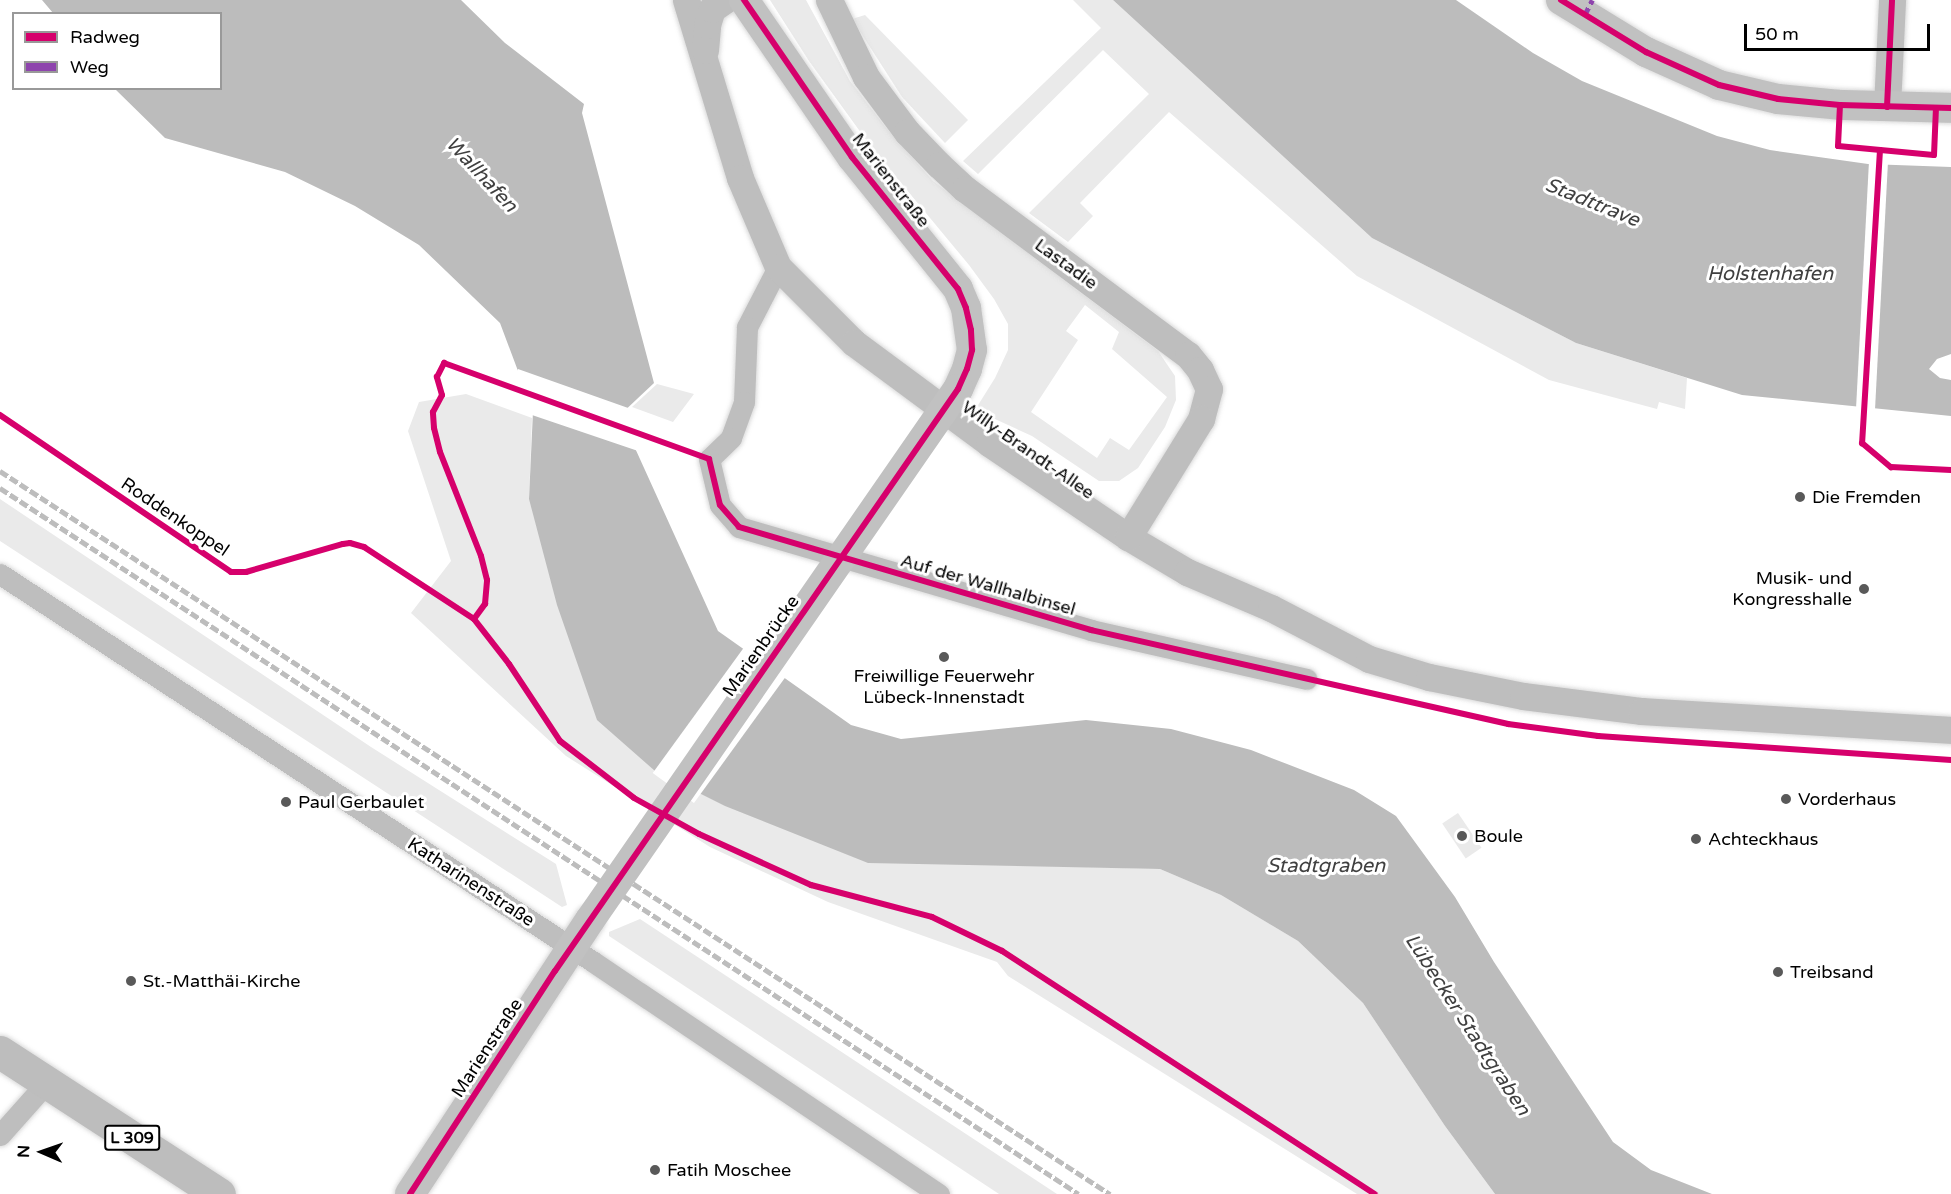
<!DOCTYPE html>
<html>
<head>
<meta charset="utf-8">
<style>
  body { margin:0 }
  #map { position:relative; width:1951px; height:1194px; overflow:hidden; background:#fff; font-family:"Varela Round",sans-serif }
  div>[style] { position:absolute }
  .green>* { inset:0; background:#eaeaea; transform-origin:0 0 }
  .water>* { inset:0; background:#bcbcbc }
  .pier>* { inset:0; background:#fff; transform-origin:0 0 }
  .roads { filter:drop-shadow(0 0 2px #dbdbdb) drop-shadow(0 0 2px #dbdbdb) }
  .minor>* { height:21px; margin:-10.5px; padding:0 10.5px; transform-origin:10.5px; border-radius:10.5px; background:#bebebe }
  .tertiary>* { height:27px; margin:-13.5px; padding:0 13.5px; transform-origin:13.5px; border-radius:13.5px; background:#bebebe }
  .secondary>* { height:30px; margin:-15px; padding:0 15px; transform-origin:15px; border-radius:15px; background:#c1c1c1 }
  .primary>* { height:33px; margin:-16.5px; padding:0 16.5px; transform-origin:16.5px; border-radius:16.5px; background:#bdbdbd }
  .rail>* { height:4.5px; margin-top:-2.25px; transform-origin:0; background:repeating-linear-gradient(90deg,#bdbdbd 0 9px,transparent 0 12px) }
  .secondary-bridge>* { height:30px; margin:-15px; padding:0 15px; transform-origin:15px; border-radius:15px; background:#c1c1c1 }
  .quiet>* { height:4.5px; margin-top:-2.25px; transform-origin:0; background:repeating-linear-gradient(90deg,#8e44ad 0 9px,transparent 0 13.5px) }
  .cycleway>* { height:6px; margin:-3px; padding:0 3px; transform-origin:3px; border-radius:3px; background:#d6006c }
  .dots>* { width:16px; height:16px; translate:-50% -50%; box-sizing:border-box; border:3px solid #fff; border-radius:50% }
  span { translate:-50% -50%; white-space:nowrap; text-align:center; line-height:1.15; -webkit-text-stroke:6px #fff; paint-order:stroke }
  .shield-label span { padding:2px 4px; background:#fff; border:2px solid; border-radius:4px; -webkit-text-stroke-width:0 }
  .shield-label { font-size:16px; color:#000; font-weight:700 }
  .street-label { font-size:18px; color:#000 }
  .poi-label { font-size:18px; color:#000 }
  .left { translate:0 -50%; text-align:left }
  .right { translate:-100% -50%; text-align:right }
  .water-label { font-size:20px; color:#404040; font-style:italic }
  .legend { position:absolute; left:12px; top:12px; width:210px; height:78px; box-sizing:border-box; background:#fff; border:2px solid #999; margin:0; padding:8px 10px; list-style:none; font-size:18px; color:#000 }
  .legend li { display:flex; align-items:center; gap:12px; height:30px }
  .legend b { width:30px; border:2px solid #999 }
  .north { position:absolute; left:12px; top:1122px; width:60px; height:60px; -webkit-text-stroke:4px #fff; paint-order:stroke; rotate:272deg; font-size:16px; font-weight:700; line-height:24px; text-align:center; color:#000 }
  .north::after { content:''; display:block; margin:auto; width:21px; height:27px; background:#000; clip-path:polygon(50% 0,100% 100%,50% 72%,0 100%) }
  .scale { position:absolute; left:1744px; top:24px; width:186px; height:27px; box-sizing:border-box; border:3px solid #000; border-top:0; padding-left:8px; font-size:18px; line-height:21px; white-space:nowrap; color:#000; -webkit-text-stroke:4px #fff; paint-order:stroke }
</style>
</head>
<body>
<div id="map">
  <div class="green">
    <i style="clip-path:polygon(evenodd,770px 0,806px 0,850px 81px,887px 129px,933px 181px,1158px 351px,1175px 376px,1176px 400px,1165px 427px,1138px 468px,1119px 481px,1099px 481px,1032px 436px,975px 410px,995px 378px,1008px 350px,1008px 324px,994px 299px,969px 265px,872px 148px,809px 61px,770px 0,1085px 305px,1119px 332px,1112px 349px,1167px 397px,1129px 450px,1110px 438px,1097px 458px,1031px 412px,1078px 340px,1066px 331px,1085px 305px)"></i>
    <i style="clip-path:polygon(1073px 0,1113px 0,1372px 238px,1576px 343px,1687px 378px,1685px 409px,1659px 402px,1657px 409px,1549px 380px,1357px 276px,1169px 112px,1080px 203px,1093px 216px,1068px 242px,1029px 213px,1149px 94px,1103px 50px,978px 174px,963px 161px,1101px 28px)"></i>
    <i style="clip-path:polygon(865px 15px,968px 120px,945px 143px,902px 97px,852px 19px)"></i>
    <i style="clip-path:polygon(657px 384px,694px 394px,673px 422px,632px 407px)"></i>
    <i style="clip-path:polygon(466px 394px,532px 418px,529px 499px,1047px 866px,1160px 869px,1221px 895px,1298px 941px,1363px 1003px,1445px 1126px,1495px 1194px,1357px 1194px,1008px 976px,997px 962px,828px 902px,710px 847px,566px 756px,411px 613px,451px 561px,408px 431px,419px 402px)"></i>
    <i style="clip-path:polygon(0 499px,371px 747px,556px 864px,567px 905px,562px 907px,0 541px)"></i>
    <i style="left:1458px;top:813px;width:42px;height:19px;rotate:56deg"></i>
    <i style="clip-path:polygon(640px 919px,1057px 1194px,999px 1194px,609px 936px,609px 932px)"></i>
  </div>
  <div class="water">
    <i style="clip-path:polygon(42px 0,461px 0,505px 43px,584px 104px,582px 113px,654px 383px,620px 415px,718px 631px,851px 725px,901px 739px,1086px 720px,1171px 729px,1251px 750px,1354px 790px,1396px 816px,1455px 897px,1494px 962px,1613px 1142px,1651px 1170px,1712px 1194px,1495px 1194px,1445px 1126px,1363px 1003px,1298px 941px,1221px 895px,1160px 869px,868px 863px,725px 806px,655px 771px,597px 720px,557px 605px,529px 499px,533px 411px,500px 323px,419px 245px,355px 206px,285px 172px,165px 138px,115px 89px,220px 88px,220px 14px,53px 13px)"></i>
    <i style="clip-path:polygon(1113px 0,1456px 0,1533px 53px,1582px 81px,1717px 136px,1770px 150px,1868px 164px,1951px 167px,1951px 354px,1937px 359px,1929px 369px,1940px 378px,1951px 380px,1951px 416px,1742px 395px,1576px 343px,1372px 238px)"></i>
  </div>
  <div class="pier">
    <i style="left:1869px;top:161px;width:19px;height:248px;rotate:3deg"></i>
    <i style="clip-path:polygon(518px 369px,631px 409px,624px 416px,641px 452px,529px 414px,516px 374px)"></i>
    <i style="left:745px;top:646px;width:51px;height:157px;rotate:36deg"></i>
  </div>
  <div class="roads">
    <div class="minor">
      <i style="left:778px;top:267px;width:68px;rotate:117.3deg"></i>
      <i style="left:747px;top:327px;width:75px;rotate:92.3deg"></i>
      <i style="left:744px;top:402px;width:38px;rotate:110deg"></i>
      <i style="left:731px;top:438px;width:30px;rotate:136deg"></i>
      <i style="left:709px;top:459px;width:47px;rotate:76.6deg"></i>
      <i style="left:720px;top:505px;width:29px;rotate:49deg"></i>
      <i style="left:739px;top:527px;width:367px;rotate:16.3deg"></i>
      <i style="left:1091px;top:630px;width:221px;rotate:12.8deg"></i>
      <i style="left:0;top:574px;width:707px;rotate:33.17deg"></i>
      <i style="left:592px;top:961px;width:418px;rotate:33.9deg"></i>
      <i style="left:0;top:1135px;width:71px;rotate:-48.4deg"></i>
    </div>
    <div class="tertiary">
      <i style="left:686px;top:0;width:186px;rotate:73.1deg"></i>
      <i style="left:740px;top:178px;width:97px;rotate:66.9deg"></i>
      <i style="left:778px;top:267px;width:107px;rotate:45deg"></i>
      <i style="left:854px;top:343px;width:168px;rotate:36.5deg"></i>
      <i style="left:989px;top:443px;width:168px;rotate:34.1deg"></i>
      <i style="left:1128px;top:537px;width:69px;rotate:30.7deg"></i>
      <i style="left:1187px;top:572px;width:91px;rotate:23.2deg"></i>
      <i style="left:1271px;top:608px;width:110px;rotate:27.5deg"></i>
      <i style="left:1369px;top:659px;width:63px;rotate:16.7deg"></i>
      <i style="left:1429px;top:677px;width:96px;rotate:11.4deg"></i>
      <i style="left:1523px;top:696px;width:120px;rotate:7.2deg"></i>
      <i style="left:1642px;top:711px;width:310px;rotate:3.5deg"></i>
      <i style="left:829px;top:0;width:85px;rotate:64.3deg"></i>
      <i style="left:866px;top:77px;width:69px;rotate:53.3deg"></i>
      <i style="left:907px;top:132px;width:46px;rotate:45.9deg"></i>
      <i style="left:939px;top:165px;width:35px;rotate:43deg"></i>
      <i style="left:965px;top:189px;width:278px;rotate:36.7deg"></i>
      <i style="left:1188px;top:355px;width:19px;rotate:51deg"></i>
      <i style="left:1200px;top:370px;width:21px;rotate:65deg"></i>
      <i style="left:1209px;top:389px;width:31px;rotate:105deg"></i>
      <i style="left:1201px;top:419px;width:139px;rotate:121.7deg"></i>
      <i style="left:705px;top:50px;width:25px;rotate:-85deg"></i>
      <i style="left:707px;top:25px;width:17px;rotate:-73deg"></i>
      <i style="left:712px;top:9px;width:16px;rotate:-35deg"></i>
      <i style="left:1887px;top:107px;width:107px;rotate:-87.3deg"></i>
    </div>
    <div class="secondary">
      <i style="left:744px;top:0;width:191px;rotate:55.5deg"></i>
      <i style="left:852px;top:157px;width:169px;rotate:51.2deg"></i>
      <i style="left:958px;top:289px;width:21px;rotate:67deg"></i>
      <i style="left:966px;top:308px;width:42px;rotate:81.9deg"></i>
      <i style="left:972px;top:350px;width:20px;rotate:105deg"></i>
      <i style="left:967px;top:369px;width:22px;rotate:114deg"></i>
      <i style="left:1561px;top:0;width:100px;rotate:31.5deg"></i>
      <i style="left:1646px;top:52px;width:80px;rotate:24.3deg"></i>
      <i style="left:1719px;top:85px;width:61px;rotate:13.3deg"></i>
      <i style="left:1778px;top:99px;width:62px;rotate:5.5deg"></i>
      <i style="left:1840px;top:105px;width:111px;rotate:1.5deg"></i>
      <i style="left:410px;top:1194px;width:328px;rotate:-56.7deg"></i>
    </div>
    <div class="primary">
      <i style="left:0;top:1052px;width:261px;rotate:33deg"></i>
    </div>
  </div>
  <div class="rail">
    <i style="left:0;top:471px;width:1325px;rotate:33.08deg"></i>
    <i style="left:0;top:488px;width:1289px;rotate:33.2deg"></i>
  </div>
  <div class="secondary-bridge">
    <i style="left:590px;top:920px;width:646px;rotate:-55.28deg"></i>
  </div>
  <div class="quiet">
    <i style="left:1584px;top:16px;width:18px;rotate:-63deg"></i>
  </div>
  <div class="cycleway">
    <i style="left:1561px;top:0;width:100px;rotate:31.5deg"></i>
    <i style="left:1646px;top:52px;width:80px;rotate:24.3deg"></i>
    <i style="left:1719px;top:85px;width:61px;rotate:13.3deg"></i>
    <i style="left:1778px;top:99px;width:62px;rotate:5.5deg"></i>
    <i style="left:1840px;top:105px;width:111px;rotate:1.5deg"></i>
    <i style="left:1840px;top:105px;width:41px;rotate:92.8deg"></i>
    <i style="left:1838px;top:146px;width:96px;rotate:5.4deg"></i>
    <i style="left:1934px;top:155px;width:47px;rotate:-87.6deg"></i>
    <i style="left:1887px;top:107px;width:107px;rotate:-87.3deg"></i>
    <i style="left:1880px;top:150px;width:294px;rotate:93.5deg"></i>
    <i style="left:1862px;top:443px;width:38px;rotate:40deg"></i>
    <i style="left:1891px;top:467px;width:60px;rotate:2.9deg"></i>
    <i style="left:0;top:415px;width:279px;rotate:34.2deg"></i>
    <i style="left:231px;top:572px;width:15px"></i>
    <i style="left:246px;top:572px;width:101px;rotate:-16.1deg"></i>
    <i style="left:343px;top:544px;width:7px;rotate:-8deg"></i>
    <i style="left:350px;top:543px;width:15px;rotate:16deg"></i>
    <i style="left:364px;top:547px;width:131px;rotate:33.2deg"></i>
    <i style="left:474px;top:619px;width:57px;rotate:52.1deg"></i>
    <i style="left:509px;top:664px;width:92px;rotate:56.5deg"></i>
    <i style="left:560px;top:741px;width:93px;rotate:37.6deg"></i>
    <i style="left:634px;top:798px;width:74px;rotate:29deg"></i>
    <i style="left:699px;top:834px;width:123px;rotate:24.5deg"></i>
    <i style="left:811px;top:885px;width:125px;rotate:14.8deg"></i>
    <i style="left:932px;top:917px;width:78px;rotate:25.9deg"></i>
    <i style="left:1002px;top:951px;width:445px;rotate:33.1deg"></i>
    <i style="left:474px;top:619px;width:19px;rotate:-54deg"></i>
    <i style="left:485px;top:604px;width:24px;rotate:-85deg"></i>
    <i style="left:487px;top:580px;width:25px;rotate:-104deg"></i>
    <i style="left:481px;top:556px;width:112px;rotate:-111.5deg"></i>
    <i style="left:440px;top:452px;width:25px;rotate:-104deg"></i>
    <i style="left:434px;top:428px;width:16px;rotate:-94deg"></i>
    <i style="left:433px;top:412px;width:19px;rotate:-62deg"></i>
    <i style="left:442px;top:395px;width:19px;rotate:-106deg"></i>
    <i style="left:437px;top:377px;width:16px;rotate:-63deg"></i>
    <i style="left:444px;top:363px;width:282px;rotate:19.9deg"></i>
    <i style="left:709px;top:459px;width:47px;rotate:76.6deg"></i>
    <i style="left:720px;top:505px;width:29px;rotate:49deg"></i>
    <i style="left:739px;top:527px;width:367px;rotate:16.3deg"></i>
    <i style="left:1091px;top:630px;width:427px;rotate:12.7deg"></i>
    <i style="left:1508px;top:724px;width:91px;rotate:7.6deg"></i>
    <i style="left:1598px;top:736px;width:354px;rotate:3.9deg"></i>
    <i style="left:410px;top:1194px;width:266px;rotate:-57deg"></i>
    <i style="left:555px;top:971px;width:708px;rotate:-55.3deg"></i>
    <i style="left:958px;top:389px;width:22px;rotate:-66deg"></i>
    <i style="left:967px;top:369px;width:20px;rotate:-75deg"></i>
    <i style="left:972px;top:350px;width:20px;rotate:-93deg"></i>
    <i style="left:971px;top:330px;width:23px;rotate:-103deg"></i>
    <i style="left:966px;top:308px;width:21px;rotate:-113deg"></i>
    <i style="left:958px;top:289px;width:169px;rotate:-128.8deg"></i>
    <i style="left:852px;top:157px;width:191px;rotate:-124.5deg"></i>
  </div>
  <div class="dots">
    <i style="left:1800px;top:497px;background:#595959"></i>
    <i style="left:1864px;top:589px;background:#595959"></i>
    <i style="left:944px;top:657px;background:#595959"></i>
    <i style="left:1786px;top:799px;background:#595959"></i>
    <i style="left:286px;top:802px;background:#595959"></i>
    <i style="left:1462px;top:836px;background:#595959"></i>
    <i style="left:1696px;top:839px;background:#595959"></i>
    <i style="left:1778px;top:972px;background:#595959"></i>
    <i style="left:131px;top:981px;background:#595959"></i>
    <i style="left:655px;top:1170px;background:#595959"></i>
  </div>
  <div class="shield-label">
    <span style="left:132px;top:1138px">L 309</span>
  </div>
  <div class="street-label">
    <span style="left:891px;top:180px;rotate:52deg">Marienstraße</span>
    <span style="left:1066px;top:264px;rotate:36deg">Lastadie</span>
    <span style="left:1028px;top:450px;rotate:35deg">Willy-Brandt-Allee</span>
    <span style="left:175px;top:517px;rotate:34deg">Roddenkoppel</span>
    <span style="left:988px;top:585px;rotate:16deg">Auf der Wallhalbinsel</span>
    <span style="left:761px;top:646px;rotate:-55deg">Marienbrücke</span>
    <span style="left:471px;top:882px;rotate:33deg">Katharinenstraße</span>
    <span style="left:487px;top:1048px;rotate:-57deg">Marienstraße</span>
  </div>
  <div class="poi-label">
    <span class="left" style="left:1812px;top:497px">Die Fremden</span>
    <span class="right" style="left:1852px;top:589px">Musik- und<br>Kongresshalle</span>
    <span style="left:944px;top:687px">Freiwillige Feuerwehr<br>Lübeck-Innenstadt</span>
    <span class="left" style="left:1798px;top:799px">Vorderhaus</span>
    <span class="left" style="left:298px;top:802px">Paul Gerbaulet</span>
    <span class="left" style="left:1474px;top:836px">Boule</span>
    <span class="left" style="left:1708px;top:839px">Achteckhaus</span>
    <span class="left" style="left:1790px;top:972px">Treibsand</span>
    <span class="left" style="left:143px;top:981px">St.-Matthäi-Kirche</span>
    <span class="left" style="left:667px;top:1170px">Fatih Moschee</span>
  </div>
  <div class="water-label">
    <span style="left:481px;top:175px;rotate:47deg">Wallhafen</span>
    <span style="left:1592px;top:203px;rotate:22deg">Stadttrave</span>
    <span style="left:1770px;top:274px">Holstenhafen</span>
    <span style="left:1326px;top:866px">Stadtgraben</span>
    <span style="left:1467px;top:1025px;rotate:57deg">Lübecker Stadtgraben</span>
  </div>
  <ul class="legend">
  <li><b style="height:8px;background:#d6006c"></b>Radweg</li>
  <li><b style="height:8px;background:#8e44ad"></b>Weg</li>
  </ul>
  <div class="north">N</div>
  <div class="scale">50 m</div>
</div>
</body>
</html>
